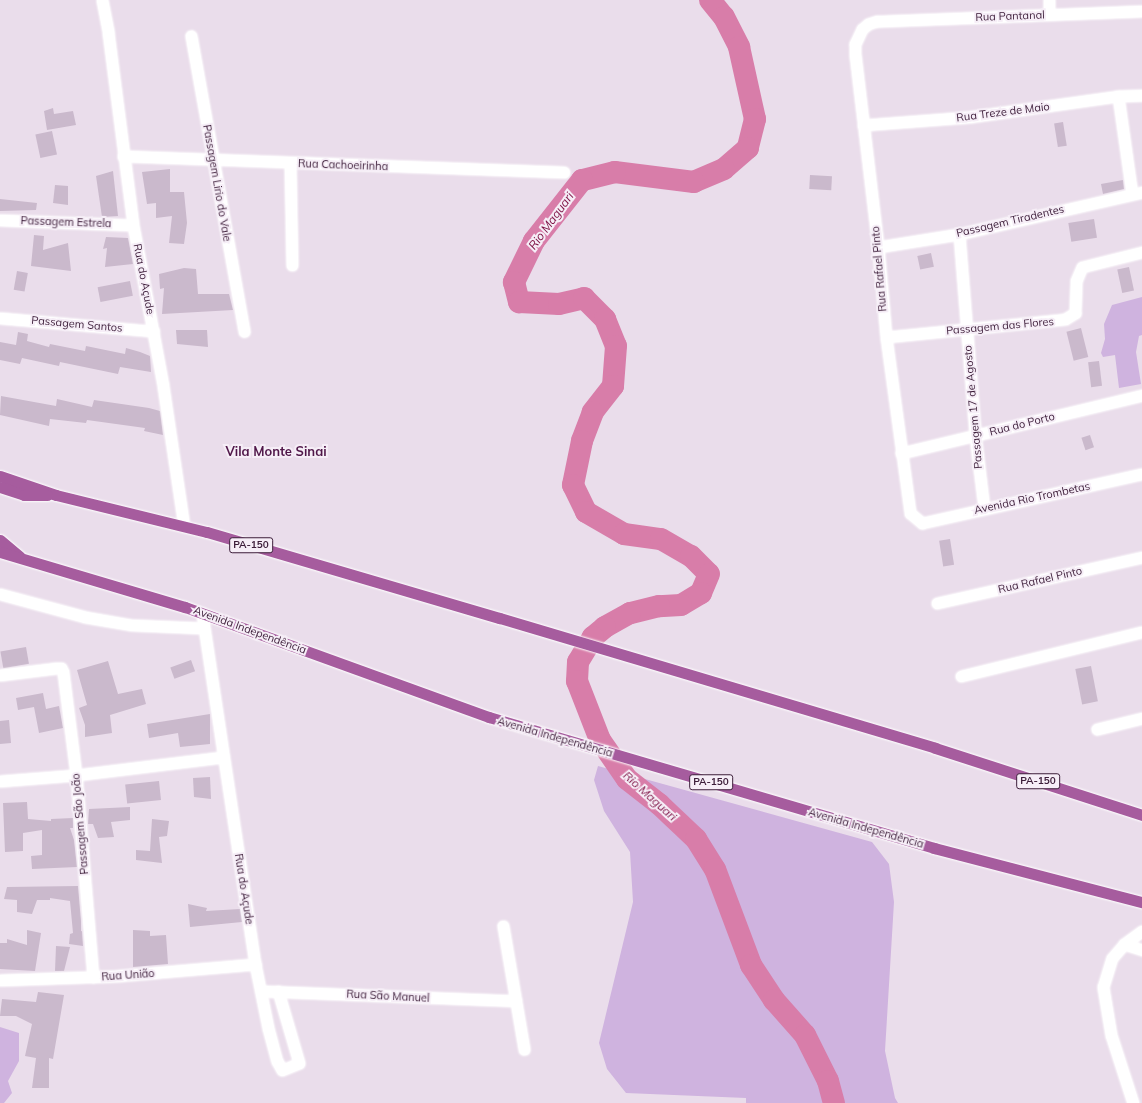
<!DOCTYPE html>
<html>
<head>
<meta charset="utf-8">
<style>
  body { margin:0 }
  #map { position:relative; width:1142px; height:1103px; overflow:hidden; background:#eaddeb; font-family:Mulish,sans-serif }
  div>[style] { position:absolute }
  .green>* { inset:0; background:#cfb3df }
  .river>* { height:22px; margin:-11px; padding:0 11px; transform-origin:11px; border-radius:11px; background:#d87da9 }
  .building>* { inset:0; background:#cab9cc; transform-origin:0 0 }
  .roads { filter:drop-shadow(0 0 1px #fff) drop-shadow(0 0 1px #fff) }
  .minor>* { height:11px; margin:-5.5px; padding:0 5.5px; transform-origin:5.5px; border-radius:5.5px; background:#fff }
  .tertiary>* { height:11px; margin:-5.5px; padding:0 5.5px; transform-origin:5.5px; border-radius:5.5px; background:#fff }
  .primary>* { height:11px; margin:-5.5px; padding:0 5.5px; transform-origin:5.5px; border-radius:5.5px; background:#a65c9e }
  span { translate:-50% -50%; white-space:nowrap; text-align:center; line-height:1.15; -webkit-text-stroke:4px #f6eef7; paint-order:stroke }
  .shield-label span { padding:1px 3px; background:#f6eef7; border:1px solid; border-radius:3px; -webkit-text-stroke-width:0 }
  .shield-label { font-size:10px; color:#3c1d39; font-weight:700 }
  .street-label { font-size:11px; color:#3c1d39 }
  .water-label { font-size:12px; color:#7e1144; font-style:italic }
  .quarter-label { font-size:13px; color:#501749; font-weight:700 }
</style>
</head>
<body>
<div id="map">
  <div class="green">
    <i style="clip-path:polygon(1142px 297px,1142px 335px,1139px 336px,1136px 352px,1141px 384px,1119px 388px,1115px 355px,1103px 357px,1101px 353px,1105px 339px,1104px 324px,1112px 305px)"></i>
    <i style="clip-path:polygon(598px 766px,872px 842px,889px 864px,894px 902px,885px 1051px,895px 1098px,898px 1103px,746px 1103px,746px 1098px,626px 1093px,607px 1069px,599px 1043px,633px 902px,630px 852px,604px 811px,594px 780px)"></i>
    <i style="clip-path:polygon(0 1027px,19px 1033px,19px 1061px,8px 1081px,12px 1093px,4px 1103px,0 1103px)"></i>
  </div>
  <div class="river">
    <i style="left:710px;top:0;width:22px;rotate:51deg"></i>
    <i style="left:724px;top:17px;width:34px;rotate:63deg"></i>
    <i style="left:739px;top:47px;width:74px;rotate:77.5deg"></i>
    <i style="left:755px;top:119px;width:30px;rotate:104deg"></i>
    <i style="left:748px;top:148px;width:32px;rotate:139deg"></i>
    <i style="left:724px;top:169px;width:33px;rotate:157deg"></i>
    <i style="left:694px;top:182px;width:80px;rotate:-172.8deg"></i>
    <i style="left:615px;top:172px;width:34px;rotate:166deg"></i>
    <i style="left:582px;top:180px;width:78px;rotate:128.2deg"></i>
    <i style="left:534px;top:241px;width:46px;rotate:116deg"></i>
    <i style="left:514px;top:282px;width:21px;rotate:76deg"></i>
    <i style="left:519px;top:302px;width:40px;rotate:2.9deg"></i>
    <i style="left:559px;top:304px;width:26px;rotate:-13deg"></i>
    <i style="left:584px;top:298px;width:30px;rotate:45deg"></i>
    <i style="left:605px;top:319px;width:29px;rotate:68deg"></i>
    <i style="left:616px;top:346px;width:40px;rotate:94.3deg"></i>
    <i style="left:613px;top:386px;width:33px;rotate:128deg"></i>
    <i style="left:593px;top:412px;width:31px;rotate:111deg"></i>
    <i style="left:582px;top:441px;width:45px;rotate:101.6deg"></i>
    <i style="left:573px;top:485px;width:30px;rotate:64deg"></i>
    <i style="left:586px;top:512px;width:44px;rotate:30.1deg"></i>
    <i style="left:624px;top:534px;width:37px;rotate:8deg"></i>
    <i style="left:661px;top:539px;width:34px;rotate:30deg"></i>
    <i style="left:691px;top:556px;width:25px;rotate:45deg"></i>
    <i style="left:709px;top:574px;width:21px;rotate:113deg"></i>
    <i style="left:701px;top:593px;width:23px;rotate:149deg"></i>
    <i style="left:681px;top:605px;width:22px;rotate:177deg"></i>
    <i style="left:659px;top:606px;width:30px;rotate:166deg"></i>
    <i style="left:630px;top:613px;width:29px;rotate:151deg"></i>
    <i style="left:605px;top:627px;width:16px;rotate:140deg"></i>
    <i style="left:593px;top:637px;width:29px;rotate:121deg"></i>
    <i style="left:578px;top:662px;width:19px;rotate:93deg"></i>
    <i style="left:577px;top:681px;width:63px;rotate:68.7deg"></i>
    <i style="left:600px;top:740px;width:47px;rotate:55.3deg"></i>
    <i style="left:627px;top:779px;width:41px;rotate:38deg"></i>
    <i style="left:659px;top:804px;width:51px;rotate:43.4deg"></i>
    <i style="left:696px;top:839px;width:36px;rotate:58deg"></i>
    <i style="left:715px;top:869px;width:103px;rotate:69.4deg"></i>
    <i style="left:751px;top:965px;width:42px;rotate:56.7deg"></i>
    <i style="left:774px;top:1000px;width:47px;rotate:48.5deg"></i>
    <i style="left:805px;top:1035px;width:51px;rotate:63.4deg"></i>
    <i style="left:828px;top:1081px;width:23px;rotate:75deg"></i>
  </div>
  <div class="building">
    <i style="clip-path:polygon(53px 108px,54px 114px,73px 111px,76px 125px,47px 130px,44px 111px)"></i>
    <i style="left:1063px;top:122px;width:24px;height:9px;rotate:81deg"></i>
    <i style="left:52px;top:131px;width:24px;height:17px;rotate:78deg"></i>
    <i style="clip-path:polygon(170px 169px,170px 192px,184px 192px,187px 223px,184px 244px,169px 243px,172px 216px,156px 218px,156px 203px,147px 204px,142px 172px)"></i>
    <i style="clip-path:polygon(113px 171px,118px 216px,102px 217px,96px 176px)"></i>
    <i style="left:810px;top:175px;width:22px;height:14px;rotate:3deg"></i>
    <i style="clip-path:polygon(1123px 180px,1124px 189px,1103px 194px,1101px 184px)"></i>
    <i style="clip-path:polygon(55px 185px,68px 186px,68px 205px,53px 203px)"></i>
    <i style="clip-path:polygon(0 199px,37px 203px,36px 210px,0 211px)"></i>
    <i style="left:1094px;top:219px;width:19px;height:26px;rotate:81deg"></i>
    <i style="clip-path:polygon(34px 235px,44px 236px,43px 250px,68px 243px,71px 271px,31px 266px)"></i>
    <i style="clip-path:polygon(106px 237px,128px 238px,133px 264px,105px 267px,107px 248px,103px 249px)"></i>
    <i style="left:931px;top:253px;width:14px;height:14px;rotate:78deg"></i>
    <i style="left:1129px;top:267px;width:24px;height:12px;rotate:78deg"></i>
    <i style="clip-path:polygon(184px 268px,196px 269px,198px 294px,229px 294px,233px 310px,162px 314px,164px 288px,160px 289px,159px 274px)"></i>
    <i style="left:17px;top:271px;width:11px;height:19px;rotate:10deg"></i>
    <i style="left:130px;top:281px;width:15px;height:33px;rotate:79deg"></i>
    <i style="left:1081px;top:328px;width:30px;height:15px;rotate:76deg"></i>
    <i style="clip-path:polygon(176px 330px,207px 330px,208px 347px,177px 344px)"></i>
    <i style="clip-path:polygon(18px 332px,28px 334px,27px 341px,49px 347px,50px 344px,85px 351px,86px 346px,125px 354px,126px 348px,140px 352px,150px 356px,151px 372px,120px 367px,118px 374px,60px 362px,59px 366px,22px 358px,20px 364px,0 360px,0 342px,16px 345px)"></i>
    <i style="left:1099px;top:361px;width:25px;height:11px;rotate:83deg"></i>
    <i style="clip-path:polygon(1px 396px,56px 406px,57px 399px,92px 407px,94px 400px,149px 408px,160px 411px,163px 435px,144px 431px,145px 428px,87px 420px,86px 423px,50px 419px,49px 426px,0 415px)"></i>
    <i style="left:1090px;top:435px;width:13px;height:9px;rotate:72deg"></i>
    <i style="left:950px;top:539px;width:26px;height:11px;rotate:81deg"></i>
    <i style="left:26px;top:647px;width:17px;height:26px;rotate:80deg"></i>
    <i style="left:191px;top:660px;width:12px;height:22px;rotate:70deg"></i>
    <i style="clip-path:polygon(108px 661px,118px 694px,142px 689px,146px 704px,110px 715px,112px 733px,85px 737px,85px 725px,79px 708px,87px 705px,77px 670px)"></i>
    <i style="left:1091px;top:666px;width:36px;height:16px;rotate:79deg"></i>
    <i style="clip-path:polygon(43px 693px,46px 709px,59px 706px,63px 728px,39px 733px,34px 707px,18px 710px,16px 698px)"></i>
    <i style="clip-path:polygon(210px 714px,210px 744px,180px 747px,178px 733px,149px 738px,147px 724px)"></i>
    <i style="clip-path:polygon(9px 720px,11px 743px,0 744px,0 721px)"></i>
    <i style="clip-path:polygon(210px 777px,211px 799px,194px 797px,193px 778px)"></i>
    <i style="left:159px;top:781px;width:19px;height:34px;rotate:84deg"></i>
    <i style="clip-path:polygon(27px 802px,28px 819px,51px 821px,51px 819px,73px 818px,73px 828px,70px 828px,74px 840px,77px 867px,32px 869px,31px 856px,42px 855px,42px 830px,23px 833px,23px 851px,5px 852px,3px 803px)"></i>
    <i style="clip-path:polygon(130px 807px,130px 820px,111px 822px,114px 837px,98px 838px,93px 824px,88px 824px,89px 809px)"></i>
    <i style="clip-path:polygon(152px 819px,169px 821px,167px 836px,159px 837px,162px 863px,136px 860px,136px 850px,150px 851px)"></i>
    <i style="clip-path:polygon(78px 886px,81px 921px,81px 932px,78px 932px,82px 931px,83px 946px,69px 944px,70px 934px,73px 933px,70px 901px,50px 898px,50px 900px,37px 900px,32px 914px,17px 912px,17px 900px,4px 899px,7px 887px)"></i>
    <i style="clip-path:polygon(188px 904px,207px 908px,206px 911px,240px 909px,242px 922px,190px 927px)"></i>
    <i style="clip-path:polygon(27px 930px,41px 933px,35px 971px,0 969px,0 943px,7px 943px,7px 939px,27px 945px)"></i>
    <i style="clip-path:polygon(133px 930px,150px 931px,150px 936px,166px 935px,168px 964px,133px 967px)"></i>
    <i style="clip-path:polygon(56px 946px,70px 947px,64px 971px,55px 971px)"></i>
    <i style="clip-path:polygon(38px 992px,64px 995px,53px 1059px,49px 1058px,49px 1088px,32px 1088px,36px 1058px,25px 1056px,32px 1024px,16px 1016px,0 1016px,2px 999px,36px 1002px)"></i>
  </div>
  <div class="roads">
    <div class="minor">
      <i style="left:1049px;top:0;width:14px;rotate:90deg"></i>
      <i style="left:1142px;top:11px;width:265px;rotate:177.8deg"></i>
      <i style="left:877px;top:21px;width:9px;rotate:162deg"></i>
      <i style="left:868px;top:24px;width:8px;rotate:140deg"></i>
      <i style="left:862px;top:29px;width:17px;rotate:115deg"></i>
      <i style="left:855px;top:44px;width:10px;rotate:90deg"></i>
      <i style="left:855px;top:54px;width:194px;rotate:83.2deg"></i>
      <i style="left:878px;top:247px;width:90px;rotate:84.9deg"></i>
      <i style="left:886px;top:337px;width:178px;rotate:82.2deg"></i>
      <i style="left:910px;top:513px;width:16px;rotate:40deg"></i>
      <i style="left:922px;top:523px;width:225px;rotate:-12.6deg"></i>
      <i style="left:191px;top:36px;width:300px;rotate:79.8deg"></i>
      <i style="left:1118px;top:96px;width:99px;rotate:81.9deg"></i>
      <i style="left:863px;top:125px;width:106px;rotate:-4.3deg"></i>
      <i style="left:969px;top:117px;width:150px;rotate:-8deg"></i>
      <i style="left:1118px;top:96px;width:24px;rotate:-2deg"></i>
      <i style="left:123px;top:156px;width:441px;rotate:2.1deg"></i>
      <i style="left:290px;top:163px;width:102px;rotate:88.9deg"></i>
      <i style="left:0;top:220px;width:133px;rotate:2.2deg"></i>
      <i style="left:959px;top:234px;width:202px;rotate:85.4deg"></i>
      <i style="left:975px;top:435px;width:74px;rotate:83deg"></i>
      <i style="left:878px;top:247px;width:82px;rotate:-9.1deg"></i>
      <i style="left:959px;top:234px;width:188px;rotate:-12.9deg"></i>
      <i style="left:0;top:318px;width:154px;rotate:4.9deg"></i>
      <i style="left:886px;top:337px;width:180px;rotate:-5.7deg"></i>
      <i style="left:1065px;top:319px;width:12px;rotate:-31deg"></i>
      <i style="left:1075px;top:313px;width:32px;rotate:-88deg"></i>
      <i style="left:1076px;top:281px;width:15px;rotate:-67deg"></i>
      <i style="left:1082px;top:267px;width:62px;rotate:-14deg"></i>
      <i style="left:901px;top:453px;width:248px;rotate:-13.5deg"></i>
      <i style="left:0;top:594px;width:88px;rotate:15.1deg"></i>
      <i style="left:85px;top:617px;width:48px;rotate:9.7deg"></i>
      <i style="left:132px;top:625px;width:71px;rotate:2.4deg"></i>
      <i style="left:937px;top:603px;width:210px;rotate:-12.6deg"></i>
      <i style="left:0;top:675px;width:57px;rotate:-7deg"></i>
      <i style="left:57px;top:668px;width:4px"></i>
      <i style="left:61px;top:668px;width:4px;rotate:63deg"></i>
      <i style="left:63px;top:672px;width:104px;rotate:82.8deg"></i>
      <i style="left:76px;top:775px;width:203px;rotate:85.2deg"></i>
      <i style="left:961px;top:676px;width:186px;rotate:-13.7deg"></i>
      <i style="left:1097px;top:729px;width:46px;rotate:-13.7deg"></i>
      <i style="left:0;top:781px;width:76px;rotate:-4.5deg"></i>
      <i style="left:76px;top:775px;width:148px;rotate:-7deg"></i>
      <i style="left:503px;top:926px;width:125px;rotate:80.3deg"></i>
      <i style="left:1124px;top:944px;width:19px;rotate:18deg"></i>
      <i style="left:255px;top:964px;width:65px;rotate:78.5deg"></i>
      <i style="left:268px;top:1028px;width:34px;rotate:75deg"></i>
      <i style="left:277px;top:1061px;width:10px;rotate:61deg"></i>
      <i style="left:282px;top:1070px;width:18px;rotate:-22deg"></i>
      <i style="left:299px;top:1063px;width:75px;rotate:-106.3deg"></i>
      <i style="left:261px;top:991px;width:255px;rotate:2.2deg"></i>
    </div>
    <div class="tertiary">
      <i style="left:102px;top:0;width:33px;rotate:79deg"></i>
      <i style="left:108px;top:32px;width:195px;rotate:82.6deg"></i>
      <i style="left:133px;top:225px;width:164px;rotate:79.4deg"></i>
      <i style="left:163px;top:386px;width:142px;rotate:81.5deg"></i>
      <i style="left:0;top:980px;width:115px;rotate:-2deg"></i>
      <i style="left:115px;top:976px;width:141px;rotate:-4.9deg"></i>
      <i style="left:255px;top:964px;width:355px;rotate:-98.6deg"></i>
      <i style="left:1133px;top:1103px;width:71px;rotate:-107.9deg"></i>
      <i style="left:1111px;top:1035px;width:49px;rotate:-99.5deg"></i>
      <i style="left:1103px;top:987px;width:30px;rotate:-73deg"></i>
      <i style="left:1112px;top:958px;width:18px;rotate:-49deg"></i>
      <i style="left:1124px;top:944px;width:22px;rotate:-36deg"></i>
    </div>
    <div class="primary">
      <i style="left:0;top:476px;width:59px;rotate:18.7deg"></i>
      <i style="left:56px;top:495px;width:155px;rotate:13.8deg"></i>
      <i style="left:207px;top:532px;width:305px;rotate:16.4deg"></i>
      <i style="left:500px;top:618px;width:454px;rotate:16.6deg"></i>
      <i style="left:935px;top:748px;width:218px;rotate:17.9deg"></i>
      <i style="left:0;top:487px;width:25px;rotate:18deg"></i>
      <i style="left:24px;top:495px;width:23px"></i>
      <i style="left:0;top:540px;width:26px;rotate:40deg"></i>
      <i style="left:0;top:552px;width:193px;rotate:16.6deg"></i>
      <i style="left:185px;top:607px;width:323px;rotate:19.9deg"></i>
      <i style="left:489px;top:717px;width:464px;rotate:16.4deg"></i>
      <i style="left:934px;top:848px;width:215px;rotate:14.6deg"></i>
    </div>
  </div>
  <div class="shield-label">
    <span style="left:251px;top:545px">PA-150</span>
    <span style="left:1038px;top:781px">PA-150</span>
    <span style="left:711px;top:782px">PA-150</span>
  </div>
  <div class="street-label">
    <span style="left:1010px;top:16px;rotate:-2deg">Rua Pantanal</span>
    <span style="left:1003px;top:112px;rotate:-7deg">Rua Treze de Maio</span>
    <span style="left:343px;top:165px;rotate:2deg">Rua Cachoeirinha</span>
    <span style="left:217px;top:183px;rotate:80deg">Passagem Lirio do Vale</span>
    <span style="left:1010px;top:221px;rotate:-13deg">Passagem Tiradentes</span>
    <span style="left:66px;top:222px;rotate:2deg">Passagem Estrela</span>
    <span style="left:879px;top:269px;rotate:-95deg">Rua Rafael Pinto</span>
    <span style="left:144px;top:279px;rotate:79deg">Rua do Açude</span>
    <span style="left:77px;top:324px;rotate:5deg">Passagem Santos</span>
    <span style="left:1000px;top:326px;rotate:-5deg">Passagem das Flores</span>
    <span style="left:973px;top:407px;rotate:-95deg">Passagem 17 de Agosto</span>
    <span style="left:1022px;top:424px;rotate:-14deg">Rua do Porto</span>
    <span style="left:1032px;top:498px;rotate:-12deg">Avenida Rio Trombetas</span>
    <span style="left:1040px;top:580px;rotate:-13deg">Rua Rafael Pinto</span>
    <span style="left:250px;top:630px;rotate:20deg">Avenida Independência</span>
    <span style="left:555px;top:737px;rotate:16deg">Avenida Independência</span>
    <span style="left:80px;top:824px;rotate:-95deg">Passagem São João</span>
    <span style="left:866px;top:828px;rotate:16deg">Avenida Independência</span>
    <span style="left:244px;top:889px;rotate:81deg">Rua do Açude</span>
    <span style="left:128px;top:975px;rotate:-4deg">Rua União</span>
    <span style="left:388px;top:996px;rotate:3deg">Rua São Manuel</span>
  </div>
  <div class="water-label">
    <span style="left:551px;top:221px;rotate:-54deg">Rio Maguari</span>
    <span style="left:650px;top:796px;rotate:42deg">Rio Maguari</span>
  </div>
  <div class="quarter-label">
    <span style="left:276px;top:451px">Vila Monte Sinai</span>
  </div>
</div>
</body>
</html>
